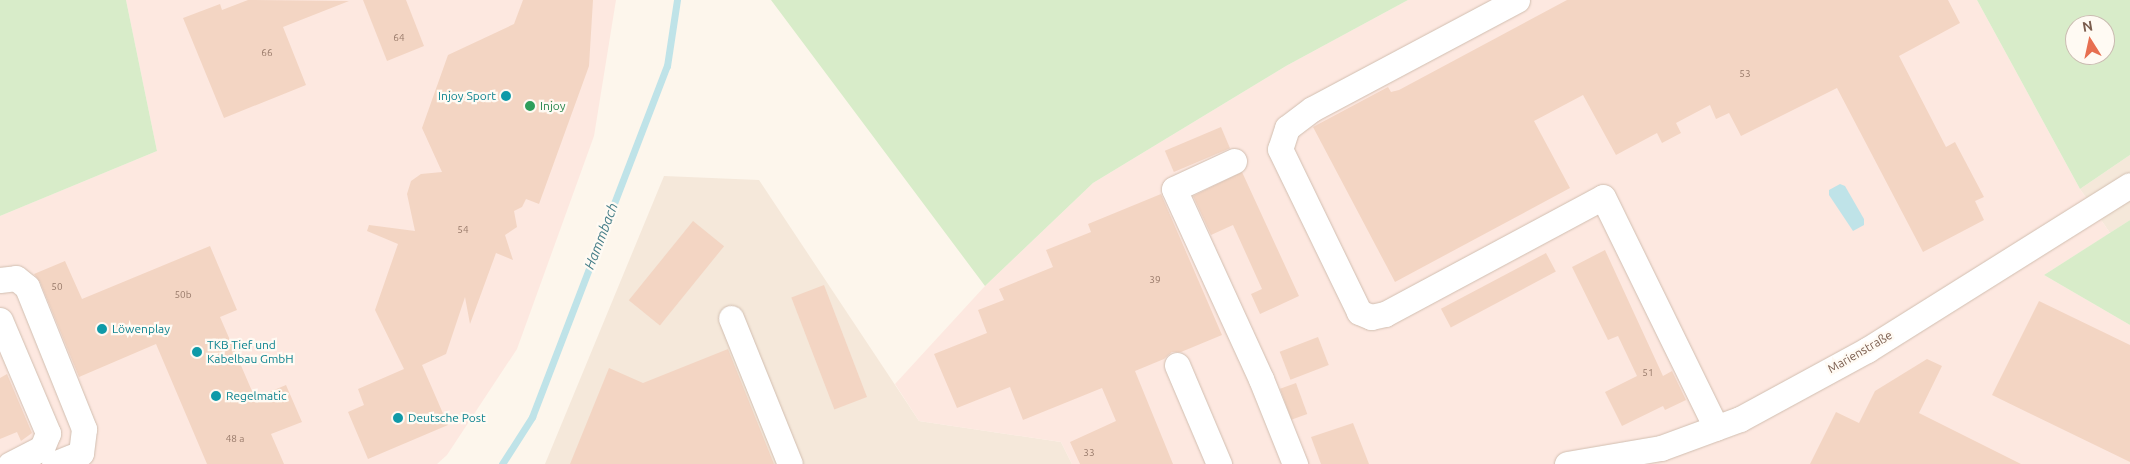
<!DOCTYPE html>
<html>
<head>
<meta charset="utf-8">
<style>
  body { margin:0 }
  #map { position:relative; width:2130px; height:464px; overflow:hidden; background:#fdf6ec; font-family:Ubuntu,sans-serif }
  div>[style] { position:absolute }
  .residential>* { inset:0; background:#f5e8da }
  .commercial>* { inset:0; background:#fde8e0 }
  .green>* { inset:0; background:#d8ecc9 }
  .water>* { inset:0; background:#bfe3e8 }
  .stream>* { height:7px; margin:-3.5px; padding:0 3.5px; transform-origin:3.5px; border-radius:3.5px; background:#bfe3e8 }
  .building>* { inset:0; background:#f3d5c3; transform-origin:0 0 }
  .roads { filter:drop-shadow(0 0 1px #d1beb0) drop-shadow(0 0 1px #d1beb0) }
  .minor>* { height:25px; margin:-12.5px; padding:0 12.5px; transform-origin:12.5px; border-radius:12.5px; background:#fff }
  .dots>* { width:14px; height:14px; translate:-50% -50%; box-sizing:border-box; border:2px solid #fffaf3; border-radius:50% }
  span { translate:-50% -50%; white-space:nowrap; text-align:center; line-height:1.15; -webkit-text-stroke:4.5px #fffaf3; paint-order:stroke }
  .number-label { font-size:10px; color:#987a6a }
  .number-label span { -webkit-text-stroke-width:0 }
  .culture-label { font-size:12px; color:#0d838f }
  .right { translate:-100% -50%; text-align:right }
  .left { translate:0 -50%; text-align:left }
  .leisure-label { font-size:12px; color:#27864d }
  .street-label { font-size:12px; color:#7a5c4d }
  .water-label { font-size:14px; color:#437c86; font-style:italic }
  .north { position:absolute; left:2065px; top:15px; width:50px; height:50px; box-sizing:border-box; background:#fffaf3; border:1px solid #cabbb1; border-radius:50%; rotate:350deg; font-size:14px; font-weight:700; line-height:20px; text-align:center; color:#7a5c4d }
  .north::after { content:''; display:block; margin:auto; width:18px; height:22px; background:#e76f51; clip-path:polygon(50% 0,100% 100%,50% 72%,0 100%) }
</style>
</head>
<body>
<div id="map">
  <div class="residential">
    <i style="clip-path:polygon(2130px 155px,2130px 220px,2110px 233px,2080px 189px)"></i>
    <i style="clip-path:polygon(664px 176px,759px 180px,919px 421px,1061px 442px,1072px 464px,545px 464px)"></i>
  </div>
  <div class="commercial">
    <i style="clip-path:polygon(126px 0,616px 0,594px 136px,517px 349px,447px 455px,437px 464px,0 464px,0 216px,157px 151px)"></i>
    <i style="clip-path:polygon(1408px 0,1977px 0,2080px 189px,2110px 233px,2044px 275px,2130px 325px,2130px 464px,1072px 464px,1061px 442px,919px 421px,895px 384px,985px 286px,1093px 183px,1286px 66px)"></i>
  </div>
  <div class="green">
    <i style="clip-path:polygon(0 0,126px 0,157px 151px,0 216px)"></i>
    <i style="clip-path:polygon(771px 0,1408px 0,1286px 66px,1093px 183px,985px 286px)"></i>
    <i style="clip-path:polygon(evenodd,1977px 0,2130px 0,2130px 155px,2080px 189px,1977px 0,2075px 25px,2105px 25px,2105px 55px,2075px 55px,2075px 25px)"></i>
    <i style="clip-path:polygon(2130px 220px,2130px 325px,2044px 275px)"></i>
  </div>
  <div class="water">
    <i style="clip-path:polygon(1840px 184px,1845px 186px,1864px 219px,1864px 225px,1853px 231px,1829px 195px,1829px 190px)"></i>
  </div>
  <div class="stream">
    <i style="left:502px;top:464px;width:56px;rotate:-57.4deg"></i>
    <i style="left:532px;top:417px;width:376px;rotate:-69deg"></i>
    <i style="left:667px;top:66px;width:67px;rotate:-81.4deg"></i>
  </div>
  <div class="building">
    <i style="clip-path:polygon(248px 0,349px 1px,283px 27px,306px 85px,224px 118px,183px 18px,220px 4px,222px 10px)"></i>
    <i style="clip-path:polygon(363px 0,406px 0,424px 46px,387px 61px)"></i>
    <i style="clip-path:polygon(523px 0,593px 0,589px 66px,539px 204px,526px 199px,522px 207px,514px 211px,517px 227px,505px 235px,513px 260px,496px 253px,470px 324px,465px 297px,446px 354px,422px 365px,448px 425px,368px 459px,348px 412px,364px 405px,358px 389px,404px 369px,375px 310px,398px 244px,367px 231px,369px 225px,415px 231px,407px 194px,411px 181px,421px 174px,442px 172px,422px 128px,448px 55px,514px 24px)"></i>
    <i style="clip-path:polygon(1567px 0,1948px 0,1960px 23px,1899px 56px,1946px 147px,1955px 142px,1984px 197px,1975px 201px,1984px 220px,1923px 252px,1837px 88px,1741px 136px,1729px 113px,1716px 119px,1710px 105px,1676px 123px,1681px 133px,1662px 143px,1657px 133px,1616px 155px,1583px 95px,1534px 121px,1570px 188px,1395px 282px,1313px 127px,1388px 87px,1391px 92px,1399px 90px)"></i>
    <i style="left:1221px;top:127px;width:23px;height:61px;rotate:67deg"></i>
    <i style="clip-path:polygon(1242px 172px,1299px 296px,1260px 314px,1251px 294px,1262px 289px,1233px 225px,1211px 235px,1193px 196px)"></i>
    <i style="clip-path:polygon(1161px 194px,1222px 335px,1181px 352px,1172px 352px,1164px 359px,1135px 371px,1173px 464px,1080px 464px,1070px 442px,1116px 421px,1102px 388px,1023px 420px,1010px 387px,957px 408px,934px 354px,987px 333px,978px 310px,1004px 300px,999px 289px,1053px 267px,1046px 250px,1091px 232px,1088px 224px)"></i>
    <i style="left:693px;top:221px;width:40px;height:102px;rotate:39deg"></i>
    <i style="clip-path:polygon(210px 246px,237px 310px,220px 317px,255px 398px,286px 385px,302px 422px,271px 434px,284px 464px,207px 464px,156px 344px,79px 377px,40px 282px,34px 274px,65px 261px,82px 299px)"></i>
    <i style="clip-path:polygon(1605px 250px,1663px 376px,1672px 371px,1686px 400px,1665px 410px,1663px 406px,1622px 426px,1605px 392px,1637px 376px,1618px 336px,1608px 340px,1572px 267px)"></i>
    <i style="left:1546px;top:253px;width:21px;height:119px;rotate:62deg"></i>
    <i style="left:824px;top:285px;width:120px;height:35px;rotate:69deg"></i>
    <i style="clip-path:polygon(2039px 301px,2130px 345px,2130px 462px,1992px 395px)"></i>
    <i style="left:1318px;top:337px;width:30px;height:41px;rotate:69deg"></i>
    <i style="clip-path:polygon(728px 349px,774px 464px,570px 464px,609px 368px,643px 383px)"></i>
    <i style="clip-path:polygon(1927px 359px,1942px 366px,1919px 413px,2021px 464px,1810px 464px,1836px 412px,1859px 423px,1875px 391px)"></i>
    <i style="clip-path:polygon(7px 374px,32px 433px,21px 441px,17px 432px,0 439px,0 378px)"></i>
    <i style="left:1296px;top:383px;width:33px;height:17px;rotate:70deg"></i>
    <i style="clip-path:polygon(1353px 423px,1369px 464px,1321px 464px,1311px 437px)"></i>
  </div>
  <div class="roads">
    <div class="minor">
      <i style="left:1517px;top:0;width:232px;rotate:152deg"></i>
      <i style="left:1312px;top:109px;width:31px;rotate:143deg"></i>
      <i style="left:1287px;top:128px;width:22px;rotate:108deg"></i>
      <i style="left:1280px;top:149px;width:181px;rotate:64.1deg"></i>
      <i style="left:1359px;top:312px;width:13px;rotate:23deg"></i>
      <i style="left:1371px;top:317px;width:14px;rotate:-12deg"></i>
      <i style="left:1385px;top:314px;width:247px;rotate:-28.2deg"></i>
      <i style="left:1603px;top:197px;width:257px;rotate:63.9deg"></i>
      <i style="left:1234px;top:161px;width:66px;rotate:155deg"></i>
      <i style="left:1174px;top:189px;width:209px;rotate:65.4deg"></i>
      <i style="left:1261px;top:379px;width:92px;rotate:68.2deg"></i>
      <i style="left:0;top:280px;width:16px;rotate:-7deg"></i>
      <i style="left:16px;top:278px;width:14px;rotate:39deg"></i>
      <i style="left:27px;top:287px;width:153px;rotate:68.1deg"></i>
      <i style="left:84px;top:429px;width:24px;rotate:97deg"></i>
      <i style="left:81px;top:453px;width:29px;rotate:158deg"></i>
      <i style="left:731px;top:318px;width:157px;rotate:68deg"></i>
      <i style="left:0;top:320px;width:123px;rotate:67deg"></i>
      <i style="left:48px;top:433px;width:16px;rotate:112deg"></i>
      <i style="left:42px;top:448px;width:36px;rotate:153deg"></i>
      <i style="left:1177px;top:365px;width:108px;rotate:67deg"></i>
      <i style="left:1567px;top:464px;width:95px;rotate:-9.7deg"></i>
      <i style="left:1661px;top:448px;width:84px;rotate:-20.2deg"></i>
      <i style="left:1740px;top:419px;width:145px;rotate:-28.5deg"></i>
      <i style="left:1867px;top:350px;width:310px;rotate:-32.1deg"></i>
    </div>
  </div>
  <div class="dots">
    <i style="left:506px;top:96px;background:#0f9aa8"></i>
    <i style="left:530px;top:106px;background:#2e9e5b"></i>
    <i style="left:102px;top:329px;background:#0f9aa8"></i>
    <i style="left:197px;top:352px;background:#0f9aa8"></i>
    <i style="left:216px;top:396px;background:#0f9aa8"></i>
    <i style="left:398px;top:418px;background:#0f9aa8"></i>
  </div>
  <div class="number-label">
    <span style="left:399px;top:38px">64</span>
    <span style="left:267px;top:53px">66</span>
    <span style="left:1745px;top:74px">53</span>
    <span style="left:463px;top:230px">54</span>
    <span style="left:1155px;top:280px">39</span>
    <span style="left:57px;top:287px">50</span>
    <span style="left:183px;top:295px">50b</span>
    <span style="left:1648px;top:373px">51</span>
    <span style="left:235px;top:439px">48 a</span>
    <span style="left:1089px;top:453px">33</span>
  </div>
  <div class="culture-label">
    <span class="right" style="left:496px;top:96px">Injoy Sport</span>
    <span class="left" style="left:112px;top:329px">Löwenplay</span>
    <span class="left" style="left:207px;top:352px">TKB Tief und<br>Kabelbau GmbH</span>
    <span class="left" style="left:226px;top:396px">Regelmatic</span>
    <span class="left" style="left:408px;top:418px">Deutsche Post</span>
  </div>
  <div class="leisure-label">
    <span class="left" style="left:540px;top:106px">Injoy</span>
  </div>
  <div class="street-label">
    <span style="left:1860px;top:352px;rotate:-30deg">Marienstraße</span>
  </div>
  <div class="water-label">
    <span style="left:601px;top:236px;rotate:-69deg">Hammbach</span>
  </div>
  <div class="north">N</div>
</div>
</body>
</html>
